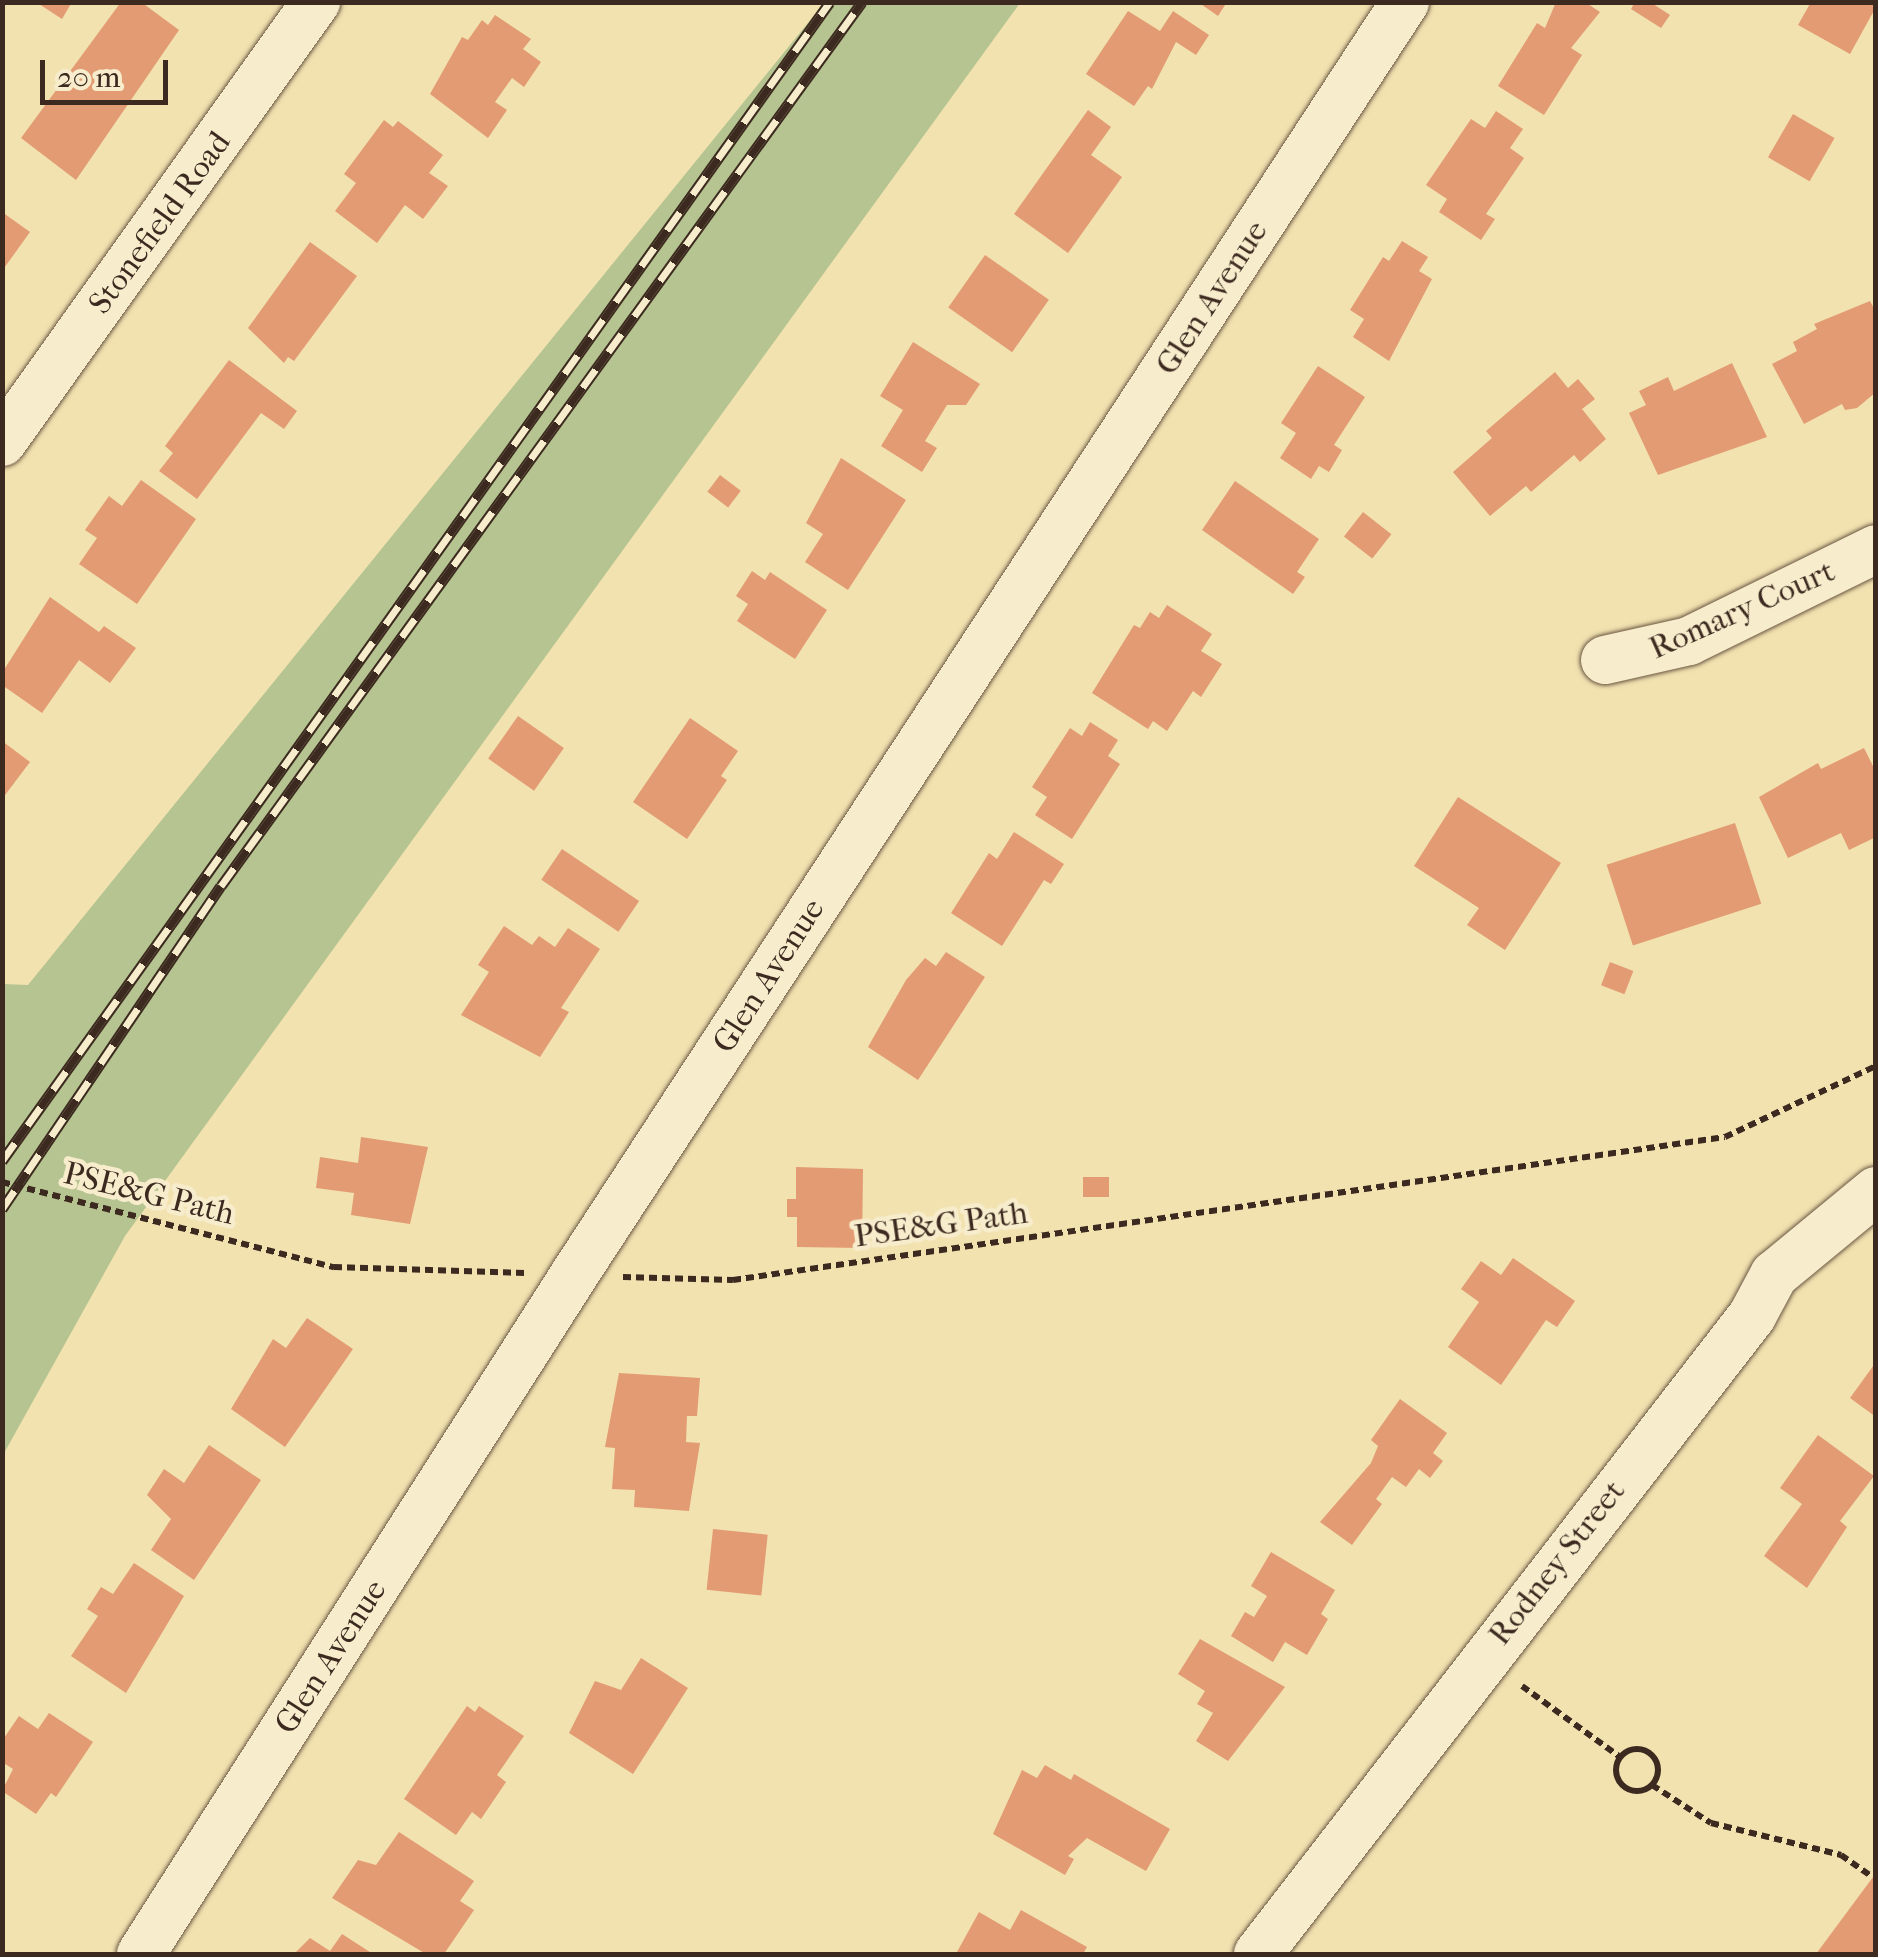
<!DOCTYPE html>
<html>
<head>
<meta charset="utf-8">
<style>
  body { margin:0 }
  #map { position:relative; width:1878px; height:1957px; overflow:hidden; background:#f2e2b0; font-family:"IM FELL French Canon",serif }
  div>[style] { position:absolute }
  .green>* { inset:0; background:#b5c490 }
  .building>* { inset:0; background:#e29b72; transform-origin:0 0 }
  .path>* { height:6px; margin-top:-3px; transform-origin:0; background:repeating-linear-gradient(90deg,#3c291f 0 8px,transparent 0 13px) }
  .path>.ring { margin:-3px; padding:0; box-sizing:content-box; background:none; border:6px solid #3c291f; border-radius:50% }
  .roads { filter:drop-shadow(0 0 2px #6a5743) drop-shadow(0 0 2px #6a5743) }
  .minor>* { height:48px; margin:-24px; padding:0 24px; transform-origin:24px; border-radius:24px; background:#f7eccc }
  .rail>* { height:11px; margin-top:-5.5px; transform-origin:0; background:repeating-linear-gradient(90deg,#f7eccc 0 22px,#3c291f 0 44px); box-sizing:border-box; border-block:2px solid #3c291f }
  span { translate:-50% -50%; white-space:nowrap; text-align:center; line-height:1.15; -webkit-text-stroke:9px #f7eccc; paint-order:stroke }
  .street-label { font-size:32px; color:#3c291f }
  .frame { position:absolute; inset:0; border:5px solid #3c291f; pointer-events:none }
  .scale { position:absolute; left:40px; top:60px; width:128px; height:45px; box-sizing:border-box; border:5px solid #3c291f; border-top:0; padding-left:12px; font-size:30px; line-height:35px; white-space:nowrap; color:#3c291f; -webkit-text-stroke:8px #f7eccc; paint-order:stroke }
</style>
</head>
<body>
<div id="map">
  <div class="green">
    <i style="clip-path:polygon(824px 3px,1020px 3px,125px 1236px,3px 1455px,3px 984px,28px 985px)"></i>
  </div>
  <div class="building">
    <i style="clip-path:polygon(36px 2px,72px 2px,62px 19px)"></i>
    <i style="clip-path:polygon(121px 2px,141px 2px,179px 30px,76px 180px,21px 138px)"></i>
    <i style="clip-path:polygon(1198px 2px,1227px 2px,1218px 16px)"></i>
    <i style="clip-path:polygon(1556px 2px,1585px 2px,1600px 12px,1571px 48px,1582px 55px,1544px 115px,1498px 86px,1537px 23px,1545px 28px)"></i>
    <i style="clip-path:polygon(1635px 2px,1650px 2px,1670px 15px,1661px 28px,1631px 9px)"></i>
    <i style="clip-path:polygon(1811px 2px,1876px 2px,1876px 7px,1850px 54px,1798px 25px)"></i>
    <i style="clip-path:polygon(1128px 11px,1160px 31px,1173px 11px,1209px 35px,1196px 55px,1176px 42px,1152px 89px,1148px 86px,1134px 106px,1086px 74px)"></i>
    <i style="clip-path:polygon(495px 15px,531px 39px,523px 49px,541px 62px,524px 87px,512px 78px,495px 102px,507px 110px,488px 138px,430px 94px,462px 37px,468px 40px,482px 20px,488px 25px)"></i>
    <i style="clip-path:polygon(1088px 110px,1111px 127px,1091px 155px,1122px 177px,1068px 253px,1014px 214px)"></i>
    <i style="clip-path:polygon(1496px 111px,1523px 129px,1510px 148px,1524px 158px,1486px 214px,1495px 219px,1481px 240px,1439px 212px,1447px 199px,1426px 185px,1471px 119px,1485px 128px)"></i>
    <i style="left:1793px;top:114px;width:48px;height:50px;rotate:30deg"></i>
    <i style="clip-path:polygon(384px 120px,393px 127px,398px 121px,443px 155px,429px 173px,448px 186px,423px 219px,405px 205px,377px 243px,335px 211px,356px 183px,344px 174px)"></i>
    <i style="clip-path:polygon(2px 212px,30px 232px,2px 271px)"></i>
    <i style="clip-path:polygon(1402px 241px,1428px 257px,1419px 271px,1432px 279px,1389px 361px,1353px 337px,1364px 319px,1350px 310px,1383px 257px,1389px 261px)"></i>
    <i style="clip-path:polygon(310px 242px,357px 276px,294px 361px,288px 357px,284px 363px,248px 328px)"></i>
    <i style="left:985px;top:255px;width:78px;height:64px;rotate:35deg"></i>
    <i style="clip-path:polygon(1870px 301px,1876px 312px,1876px 392px,1857px 408px,1845px 410px,1842px 404px,1804px 424px,1772px 364px,1797px 351px,1793px 342px,1817px 329px,1814px 324px)"></i>
    <i style="clip-path:polygon(913px 342px,980px 384px,966px 405px,947px 405px,925px 441px,937px 448px,922px 472px,881px 446px,903px 410px,880px 396px)"></i>
    <i style="clip-path:polygon(229px 360px,297px 411px,284px 429px,261px 413px,197px 499px,159px 471px,173px 453px,165px 446px)"></i>
    <i style="clip-path:polygon(1732px 363px,1767px 437px,1658px 475px,1629px 413px,1646px 405px,1639px 391px,1668px 377px,1674px 391px)"></i>
    <i style="clip-path:polygon(1318px 366px,1365px 397px,1334px 445px,1342px 450px,1329px 472px,1319px 466px,1311px 479px,1280px 458px,1296px 433px,1281px 423px)"></i>
    <i style="clip-path:polygon(1555px 372px,1568px 388px,1578px 379px,1595px 399px,1582px 409px,1606px 439px,1580px 462px,1574px 455px,1531px 492px,1526px 486px,1490px 516px,1453px 472px,1492px 438px,1486px 431px)"></i>
    <i style="clip-path:polygon(841px 458px,906px 500px,848px 590px,805px 562px,823px 534px,806px 523px)"></i>
    <i style="left:720px;top:475px;width:26px;height:21px;rotate:37deg"></i>
    <i style="clip-path:polygon(141px 480px,196px 519px,137px 604px,79px 564px,97px 538px,85px 530px,109px 496px,122px 506px)"></i>
    <i style="clip-path:polygon(1235px 481px,1319px 539px,1297px 572px,1305px 577px,1293px 594px,1202px 530px)"></i>
    <i style="left:1363px;top:512px;width:36px;height:31px;rotate:38deg"></i>
    <i style="clip-path:polygon(752px 571px,765px 580px,770px 572px,827px 610px,795px 659px,737px 621px,748px 604px,736px 596px)"></i>
    <i style="clip-path:polygon(50px 597px,99px 632px,104px 626px,136px 648px,110px 683px,79px 660px,42px 713px,2px 685px,2px 673px)"></i>
    <i style="clip-path:polygon(1167px 605px,1212px 634px,1201px 651px,1222px 664px,1201px 697px,1193px 691px,1167px 731px,1153px 721px,1148px 729px,1092px 693px,1134px 625px,1140px 628px,1150px 612px,1159px 618px)"></i>
    <i style="left:518px;top:716px;width:56px;height:52px;rotate:35deg"></i>
    <i style="clip-path:polygon(690px 718px,738px 751px,721px 776px,727px 780px,687px 839px,633px 802px)"></i>
    <i style="clip-path:polygon(1090px 722px,1118px 740px,1108px 756px,1120px 764px,1072px 839px,1035px 815px,1047px 797px,1032px 787px,1070px 728px,1082px 736px)"></i>
    <i style="clip-path:polygon(2px 741px,30px 762px,2px 799px)"></i>
    <i style="clip-path:polygon(1864px 748px,1876px 772px,1876px 837px,1849px 850px,1841px 833px,1788px 858px,1759px 797px,1818px 763px,1821px 769px)"></i>
    <i style="clip-path:polygon(1458px 797px,1561px 863px,1505px 950px,1467px 925px,1479px 908px,1414px 866px)"></i>
    <i style="left:1735px;top:823px;width:85px;height:135px;rotate:72deg"></i>
    <i style="clip-path:polygon(1014px 832px,1064px 864px,1051px 884px,1044px 880px,1002px 946px,951px 913px,989px 853px,997px 859px)"></i>
    <i style="left:562px;top:849px;width:93px;height:37px;rotate:34deg"></i>
    <i style="clip-path:polygon(504px 926px,532px 945px,539px 936px,555px 947px,568px 928px,600px 949px,561px 1008px,569px 1012px,540px 1057px,461px 1015px,489px 972px,478px 965px)"></i>
    <i style="clip-path:polygon(946px 952px,985px 977px,918px 1080px,868px 1047px,906px 980px,925px 958px,936px 966px)"></i>
    <i style="left:1610px;top:962px;width:25px;height:25px;rotate:21deg"></i>
    <i style="clip-path:polygon(361px 1137px,428px 1147px,410px 1224px,351px 1215px,354px 1193px,316px 1188px,320px 1157px,358px 1163px)"></i>
    <i style="clip-path:polygon(796px 1167px,863px 1169px,862px 1248px,797px 1247px,797px 1217px,787px 1217px,787px 1199px,796px 1199px)"></i>
    <i style="left:1083px;top:1177px;width:26px;height:20px"></i>
    <i style="clip-path:polygon(1513px 1258px,1575px 1301px,1557px 1327px,1546px 1320px,1501px 1385px,1448px 1347px,1479px 1302px,1461px 1289px,1481px 1261px,1501px 1275px)"></i>
    <i style="clip-path:polygon(307px 1318px,353px 1349px,285px 1447px,231px 1409px,273px 1339px,286px 1348px)"></i>
    <i style="clip-path:polygon(1876px 1362px,1876px 1417px,1850px 1398px)"></i>
    <i style="clip-path:polygon(619px 1373px,700px 1378px,697px 1416px,687px 1416px,686px 1442px,700px 1443px,689px 1511px,634px 1507px,635px 1490px,612px 1489px,615px 1448px,605px 1447px)"></i>
    <i style="clip-path:polygon(1400px 1399px,1447px 1433px,1433px 1453px,1443px 1461px,1430px 1478px,1419px 1469px,1406px 1487px,1392px 1477px,1376px 1499px,1382px 1504px,1352px 1545px,1320px 1522px,1371px 1463px,1378px 1446px,1371px 1440px)"></i>
    <i style="clip-path:polygon(1818px 1435px,1874px 1476px,1840px 1521px,1847px 1527px,1807px 1588px,1764px 1556px,1802px 1504px,1780px 1488px)"></i>
    <i style="clip-path:polygon(209px 1445px,261px 1480px,194px 1580px,151px 1550px,171px 1519px,147px 1495px,164px 1469px,184px 1483px)"></i>
    <i style="left:713px;top:1529px;width:55px;height:61px;rotate:6deg"></i>
    <i style="clip-path:polygon(1271px 1552px,1335px 1590px,1321px 1614px,1328px 1619px,1307px 1655px,1285px 1642px,1273px 1662px,1231px 1636px,1245px 1612px,1254px 1617px,1267px 1596px,1251px 1586px)"></i>
    <i style="clip-path:polygon(134px 1563px,184px 1596px,126px 1693px,71px 1656px,98px 1616px,87px 1609px,101px 1587px,113px 1594px)"></i>
    <i style="clip-path:polygon(1200px 1639px,1285px 1687px,1228px 1761px,1196px 1741px,1213px 1713px,1197px 1704px,1205px 1691px,1178px 1674px)"></i>
    <i style="clip-path:polygon(641px 1658px,688px 1688px,633px 1774px,569px 1733px,595px 1681px,621px 1690px)"></i>
    <i style="clip-path:polygon(467px 1706px,475px 1712px,479px 1706px,524px 1736px,497px 1775px,506px 1782px,481px 1819px,472px 1812px,456px 1835px,404px 1799px)"></i>
    <i style="clip-path:polygon(49px 1713px,93px 1742px,56px 1797px,51px 1793px,36px 1814px,2px 1791px,13px 1769px,2px 1762px,2px 1741px,19px 1716px,38px 1729px)"></i>
    <i style="clip-path:polygon(1045px 1765px,1071px 1780px,1074px 1774px,1170px 1829px,1146px 1871px,1087px 1838px,1068px 1856px,1074px 1859px,1065px 1875px,993px 1834px,1022px 1770px,1037px 1778px)"></i>
    <i style="clip-path:polygon(399px 1832px,474px 1881px,460px 1901px,474px 1910px,444px 1954px,426px 1954px,332px 1898px,358px 1860px,376px 1865px)"></i>
    <i style="clip-path:polygon(1876px 1873px,1876px 1954px,1816px 1954px)"></i>
    <i style="clip-path:polygon(1021px 1910px,1087px 1947px,1083px 1954px,957px 1952px,979px 1912px,1010px 1930px)"></i>
    <i style="clip-path:polygon(342px 1934px,373px 1954px,294px 1954px,310px 1938px,330px 1951px)"></i>
  </div>
  <div class="path">
    <i style="left:2px;top:1182px;width:343px;rotate:14.4deg"></i>
    <i style="left:334px;top:1267px;width:191px;rotate:1.8deg"></i>
    <i style="left:623px;top:1277px;width:110px;rotate:1.6deg"></i>
    <i style="left:733px;top:1280px;width:1002px;rotate:-8.2deg"></i>
    <i style="left:1725px;top:1137px;width:167px;rotate:-25.2deg"></i>
    <i style="left:1522px;top:1686px;width:121px;rotate:35.9deg"></i>
    <i class="ring" style="left:1616px;top:1749px;width:36px;height:36px"></i>
    <i style="left:1652px;top:1785px;width:70px;rotate:32.8deg"></i>
    <i style="left:1711px;top:1823px;width:134px;rotate:13.8deg"></i>
    <i style="left:1841px;top:1855px;width:38px;rotate:35deg"></i>
  </div>
  <div class="roads">
    <div class="minor">
      <i style="left:2px;top:442px;width:541px;rotate:-54.49deg"></i>
      <i style="left:1605px;top:660px;width:86px;rotate:-12.7deg"></i>
      <i style="left:1689px;top:641px;width:208px;rotate:-26.2deg"></i>
      <i style="left:141px;top:1954px;width:805px;rotate:-57.47deg"></i>
      <i style="left:574px;top:1275px;width:1520px;rotate:-56.86deg"></i>
      <i style="left:1258px;top:1954px;width:807px;rotate:-52.25deg"></i>
      <i style="left:1752px;top:1316px;width:47px;rotate:-61.8deg"></i>
      <i style="left:1774px;top:1275px;width:132px;rotate:-39.5deg"></i>
    </div>
  </div>
  <div class="rail">
    <i style="left:2px;top:1161px;width:1424px;rotate:-54.46deg"></i>
    <i style="left:2px;top:1209px;width:390px;rotate:-55.9deg"></i>
    <i style="left:221px;top:886px;width:1092px;rotate:-54.05deg"></i>
  </div>
  <div class="street-label">
    <span style="left:160px;top:223px;rotate:-54deg">Stonefield Road</span>
    <span style="left:1212px;top:298px;rotate:-57deg">Glen Avenue</span>
    <span style="left:1742px;top:610px;rotate:-24deg">Romary Court</span>
    <span style="left:769px;top:976px;rotate:-57deg">Glen Avenue</span>
    <span style="left:149px;top:1194px;rotate:14deg">PSE&amp;G Path</span>
    <span style="left:941px;top:1225px;rotate:-8deg">PSE&amp;G Path</span>
    <span style="left:1557px;top:1563px;rotate:-52deg">Rodney Street</span>
    <span style="left:331px;top:1657px;rotate:-57deg">Glen Avenue</span>
  </div>
  <div class="frame"></div>
  <div class="scale">20 m</div>
</div>
</body>
</html>
